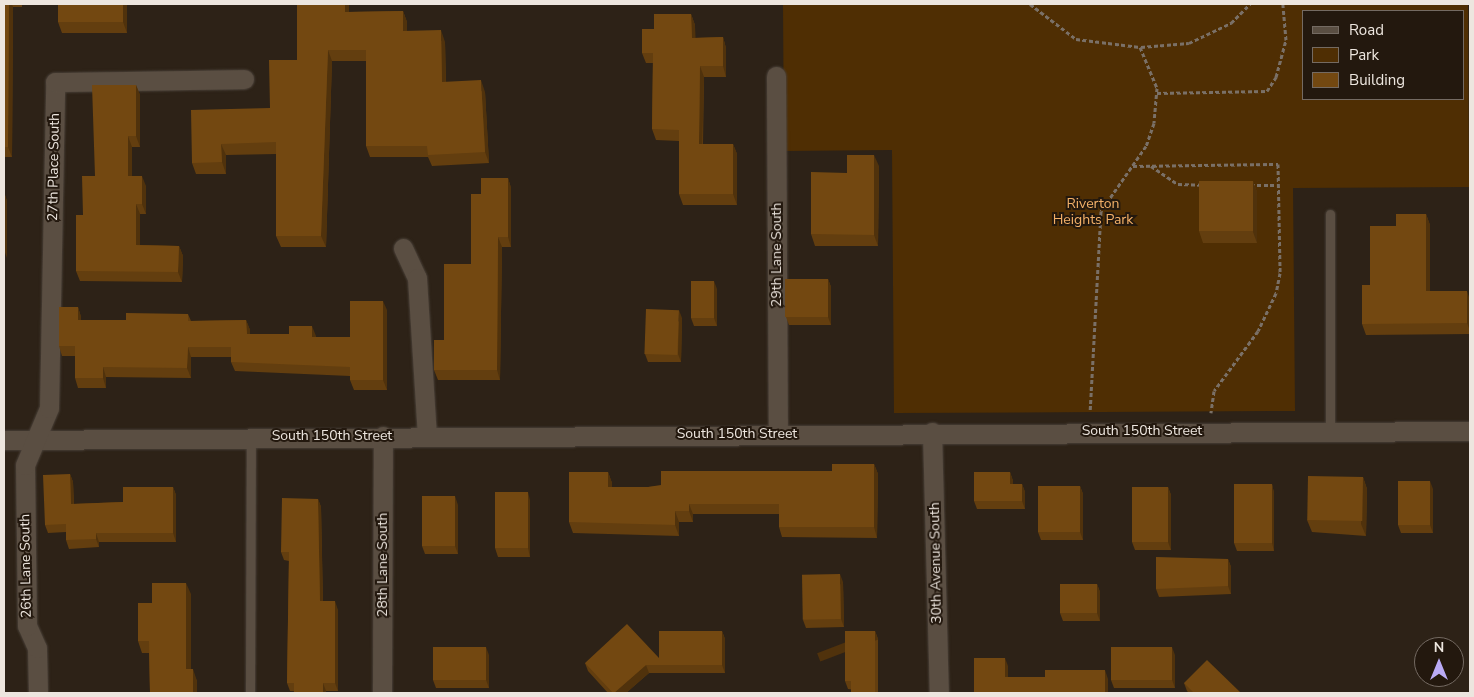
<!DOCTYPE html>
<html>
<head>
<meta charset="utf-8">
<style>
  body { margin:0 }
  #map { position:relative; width:1474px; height:697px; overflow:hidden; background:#2d2217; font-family:"Nunito Sans",sans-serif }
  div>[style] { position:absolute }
  .green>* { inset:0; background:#4f2e03 }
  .path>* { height:3px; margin-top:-1.5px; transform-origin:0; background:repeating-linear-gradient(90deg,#7a7067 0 4px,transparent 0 6.5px) }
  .roads { filter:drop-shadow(0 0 1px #494038) drop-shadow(0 0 1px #494038) }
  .service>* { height:9px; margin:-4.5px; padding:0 4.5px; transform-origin:4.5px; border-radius:4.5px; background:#5a4e42 }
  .minor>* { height:19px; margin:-9.5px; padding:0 9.5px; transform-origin:9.5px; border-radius:9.5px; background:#5a4e42 }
  .wall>* { inset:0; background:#633e0f; transform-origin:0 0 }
  .shaded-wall>* { inset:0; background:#50320c; transform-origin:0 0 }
  .building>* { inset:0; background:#734811; transform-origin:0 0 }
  span { translate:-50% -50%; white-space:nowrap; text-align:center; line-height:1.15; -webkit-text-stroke:4px #23180e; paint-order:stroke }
  .street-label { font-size:14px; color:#ede6df }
  .park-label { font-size:14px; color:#f3b068 }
  .frame { position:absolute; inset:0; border:5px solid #ede6df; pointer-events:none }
  .legend { position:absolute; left:1302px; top:10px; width:162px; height:90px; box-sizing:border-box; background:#23180e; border:1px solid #746a62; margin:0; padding:6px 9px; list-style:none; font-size:15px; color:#ede6df }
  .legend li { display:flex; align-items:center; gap:10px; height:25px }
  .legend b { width:25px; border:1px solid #746a62 }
  .north { position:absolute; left:1414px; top:637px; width:50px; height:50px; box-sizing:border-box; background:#23180e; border:1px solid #746a62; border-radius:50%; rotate:0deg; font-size:14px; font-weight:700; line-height:20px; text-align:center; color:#ede6df }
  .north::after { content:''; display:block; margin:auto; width:18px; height:22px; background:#baaaf6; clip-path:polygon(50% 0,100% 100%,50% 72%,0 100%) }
</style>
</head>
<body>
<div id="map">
  <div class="green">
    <i style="clip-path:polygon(evenodd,783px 4px,1468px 4px,1469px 187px,1293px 188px,1295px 411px,894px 413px,892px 150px,784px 151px,783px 4px,1303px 11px,1463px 11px,1463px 99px,1303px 99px,1303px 11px)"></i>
  </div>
  <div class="path">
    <i style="left:1030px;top:4px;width:58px;rotate:37.3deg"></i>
    <i style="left:1076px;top:39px;width:64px;rotate:7.1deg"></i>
    <i style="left:1140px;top:47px;width:44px;rotate:67.5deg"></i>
    <i style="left:1157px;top:88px;width:35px;rotate:95deg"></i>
    <i style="left:1154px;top:123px;width:24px;rotate:109deg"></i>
    <i style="left:1146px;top:146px;width:79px;rotate:124.7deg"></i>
    <i style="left:1101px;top:211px;width:201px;rotate:93.1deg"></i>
    <i style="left:1141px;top:47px;width:48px;rotate:-4.8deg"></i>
    <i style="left:1189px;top:43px;width:47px;rotate:-25.5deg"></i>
    <i style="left:1231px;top:23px;width:27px;rotate:-45deg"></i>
    <i style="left:1157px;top:93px;width:110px;rotate:-1deg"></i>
    <i style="left:1267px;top:91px;width:17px;rotate:-57deg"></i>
    <i style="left:1276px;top:77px;width:38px;rotate:-75deg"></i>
    <i style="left:1286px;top:40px;width:36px;rotate:-95deg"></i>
    <i style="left:1133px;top:166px;width:145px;rotate:-0.8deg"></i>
    <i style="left:1278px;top:164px;width:109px;rotate:88.9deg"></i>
    <i style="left:1280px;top:273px;width:20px;rotate:101deg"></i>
    <i style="left:1276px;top:293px;width:42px;rotate:115.3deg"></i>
    <i style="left:1258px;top:331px;width:74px;rotate:126.3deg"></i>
    <i style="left:1214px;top:391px;width:22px;rotate:98deg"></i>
    <i style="left:1151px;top:166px;width:32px;rotate:34deg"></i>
    <i style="left:1178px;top:184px;width:24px;rotate:2deg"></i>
    <i style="left:1251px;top:185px;width:27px"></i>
  </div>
  <div class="roads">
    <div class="service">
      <i style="left:1330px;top:431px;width:217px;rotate:-90deg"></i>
      <i style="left:250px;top:693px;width:257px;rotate:-89.8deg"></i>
    </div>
    <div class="minor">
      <i style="left:776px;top:76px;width:358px;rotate:89.7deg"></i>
      <i style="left:403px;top:248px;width:33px;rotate:65deg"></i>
      <i style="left:417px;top:278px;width:157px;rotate:86.4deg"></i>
      <i style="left:932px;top:432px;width:261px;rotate:88.5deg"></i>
      <i style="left:4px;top:440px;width:1466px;rotate:-0.35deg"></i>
      <i style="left:38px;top:693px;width:45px;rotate:-91.3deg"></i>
      <i style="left:37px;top:648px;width:24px;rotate:-114deg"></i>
      <i style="left:27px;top:626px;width:161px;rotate:-90.7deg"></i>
      <i style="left:25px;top:465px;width:62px;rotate:-67.2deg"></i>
      <i style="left:49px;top:408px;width:326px;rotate:-88.9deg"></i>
      <i style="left:55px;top:82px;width:189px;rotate:-0.9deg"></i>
      <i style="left:382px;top:693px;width:257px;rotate:-89.8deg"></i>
    </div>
  </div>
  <div class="wall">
    <i style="clip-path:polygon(4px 4px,22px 4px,22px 7px,13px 7px,12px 157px,4px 157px)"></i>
    <i style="clip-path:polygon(127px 4px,127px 33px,62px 33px,58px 22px)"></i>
    <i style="clip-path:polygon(349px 4px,349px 12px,403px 11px,407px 22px,407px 31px,445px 42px,446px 82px,485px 92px,489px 163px,432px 166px,428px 157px,370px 157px,366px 146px,366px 61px,332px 61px,326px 247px,281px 247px,276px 236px,276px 154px,226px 155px,226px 174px,196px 174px,192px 163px,270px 108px,297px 60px)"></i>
    <i style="clip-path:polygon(691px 14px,695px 25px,695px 38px,723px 37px,726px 48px,726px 77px,704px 77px,703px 144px,733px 144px,737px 154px,737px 205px,683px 205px,679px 194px,679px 141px,656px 140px,652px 129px,653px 63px,646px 63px,642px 53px,654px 29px)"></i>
    <i style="clip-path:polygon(136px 85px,140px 95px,140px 147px,132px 147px,132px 176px,146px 186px,146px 214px,140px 214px,140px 245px,179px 246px,183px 256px,182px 282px,80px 281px,76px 271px,83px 215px,95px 176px)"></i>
    <i style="clip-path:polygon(879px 166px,878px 246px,815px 246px,811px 234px,847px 173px)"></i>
    <i style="clip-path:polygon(508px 178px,511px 188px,511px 247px,502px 247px,500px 380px,438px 380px,434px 370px,444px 340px,471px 264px,481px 194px)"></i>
    <i style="clip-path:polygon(1253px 181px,1257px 192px,1257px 243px,1203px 243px,1199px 231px)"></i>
    <i style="left:4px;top:192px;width:9px;height:66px;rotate:72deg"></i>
    <i style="clip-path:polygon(1426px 214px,1430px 225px,1430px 291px,1470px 300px,1470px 334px,1366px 335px,1362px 324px,1370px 285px,1396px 226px)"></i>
    <i style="clip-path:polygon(828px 279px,831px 287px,831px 325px,789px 325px,786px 317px)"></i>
    <i style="clip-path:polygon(717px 289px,717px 326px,694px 326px,691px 318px)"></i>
    <i style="clip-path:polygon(78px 307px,81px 317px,81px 320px,126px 320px,188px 314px,191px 321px,246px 320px,250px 330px,250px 334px,316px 337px,350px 337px,387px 310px,387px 390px,354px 390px,350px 380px,350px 376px,235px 371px,231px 362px,231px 357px,191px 357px,191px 378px,106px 377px,106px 388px,78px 388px,75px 378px,75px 356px,62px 356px,59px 346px)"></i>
    <i style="clip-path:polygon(682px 318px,681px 362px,648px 362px,645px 354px)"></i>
    <i style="clip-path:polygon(874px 464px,878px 474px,877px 538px,782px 537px,779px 527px,779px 514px,693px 514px,693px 522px,679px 522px,679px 536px,573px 533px,569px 522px,608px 472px,612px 483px,612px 487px,648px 487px,832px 471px)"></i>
    <i style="clip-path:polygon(1010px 472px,1013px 481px,1013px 484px,1022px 484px,1025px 492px,1025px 509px,977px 509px,974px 501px)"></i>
    <i style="clip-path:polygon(70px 474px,73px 482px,74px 504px,123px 502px,173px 487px,176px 495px,176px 542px,99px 542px,99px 547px,69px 549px,66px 540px,66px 532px,48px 533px,45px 525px)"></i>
    <i style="clip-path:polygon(1363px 477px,1367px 489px,1366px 536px,1312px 532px,1307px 520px)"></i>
    <i style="clip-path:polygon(1272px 484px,1274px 493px,1274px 551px,1237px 551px,1234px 543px)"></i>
    <i style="clip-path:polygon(1080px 486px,1083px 494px,1083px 540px,1041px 540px,1038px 532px)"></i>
    <i style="clip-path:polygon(1168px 487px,1171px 495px,1171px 550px,1135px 550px,1132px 542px)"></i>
    <i style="clip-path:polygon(1433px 489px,1433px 533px,1401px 533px,1398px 525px)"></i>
    <i style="clip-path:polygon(318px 499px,321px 507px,323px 601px,338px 610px,338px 691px,326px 691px,326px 693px,290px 691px,287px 683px,289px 561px,284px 560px,281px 552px)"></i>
    <i style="clip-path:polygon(530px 500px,530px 557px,498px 557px,495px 548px)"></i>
    <i style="clip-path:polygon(458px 505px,458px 554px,425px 554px,422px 546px)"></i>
    <i style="clip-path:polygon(1228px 559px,1231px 567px,1231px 594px,1159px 597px,1156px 589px)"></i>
    <i style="clip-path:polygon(843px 582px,844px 627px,806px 628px,803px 620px)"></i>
    <i style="clip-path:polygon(1097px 584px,1100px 592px,1100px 621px,1063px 621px,1060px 613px)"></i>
    <i style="clip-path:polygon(191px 594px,191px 669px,197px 681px,197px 693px,150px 693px,149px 653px,142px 653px,138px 641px,152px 603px)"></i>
    <i style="clip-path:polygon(722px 631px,725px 639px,725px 673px,649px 673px,626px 693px,608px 693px,588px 671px,585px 663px,659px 658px)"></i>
    <i style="clip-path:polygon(875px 631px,878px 639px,878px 693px,848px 689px,845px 681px)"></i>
    <i style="clip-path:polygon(489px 655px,489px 688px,436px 688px,433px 680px)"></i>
    <i style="clip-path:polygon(1175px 655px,1175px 688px,1114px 688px,1111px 680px)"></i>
    <i style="clip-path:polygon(1184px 683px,1241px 693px,1189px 693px,1187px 691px)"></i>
  </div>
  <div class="shaded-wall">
    <i style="clip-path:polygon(9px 4px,12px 4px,13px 7px,12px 157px,8px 147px)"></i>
    <i style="clip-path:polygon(123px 4px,127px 4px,127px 33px,123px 22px)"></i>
    <i style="clip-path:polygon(345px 4px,349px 4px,349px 23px,345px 12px)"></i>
    <i style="clip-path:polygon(403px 11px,407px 22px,407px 43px,403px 31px)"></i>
    <i style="clip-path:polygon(691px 14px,695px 25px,696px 48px,692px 38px)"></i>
    <i style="clip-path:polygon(441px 30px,445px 42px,446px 93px,442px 82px)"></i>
    <i style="clip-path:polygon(723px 37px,726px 48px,726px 77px,723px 66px)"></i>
    <i style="clip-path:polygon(328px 50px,332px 61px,326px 247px,321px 236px)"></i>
    <i style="clip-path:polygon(700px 66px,704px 77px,702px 154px,699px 144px)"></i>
    <i style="clip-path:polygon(481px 80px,485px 92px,489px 163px,485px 152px)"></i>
    <i style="clip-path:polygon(136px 85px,140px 95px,140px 147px,136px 136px)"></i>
    <i style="clip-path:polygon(128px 136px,132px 147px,132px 186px,128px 176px)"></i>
    <i style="clip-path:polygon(221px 144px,226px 155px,226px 174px,222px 162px)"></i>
    <i style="clip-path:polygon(733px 144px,737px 154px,737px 205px,733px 194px)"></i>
    <i style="clip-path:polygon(874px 155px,879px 166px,878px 246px,874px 235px)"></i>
    <i style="clip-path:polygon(142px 176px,146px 186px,146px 214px,142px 204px)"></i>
    <i style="clip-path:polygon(508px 178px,511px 188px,511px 247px,508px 237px)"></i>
    <i style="clip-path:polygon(1253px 181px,1257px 192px,1257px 243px,1253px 232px)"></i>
    <i style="clip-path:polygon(4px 192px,7px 201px,7px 258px,4px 250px)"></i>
    <i style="clip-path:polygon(136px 204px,140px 214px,140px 255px,136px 245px)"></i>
    <i style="clip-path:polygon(1426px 214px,1430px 225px,1430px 302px,1426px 291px)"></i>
    <i style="clip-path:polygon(498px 237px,502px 247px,500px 380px,497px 370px)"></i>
    <i style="clip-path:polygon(179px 246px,183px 256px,182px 282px,178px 272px)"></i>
    <i style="clip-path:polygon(828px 279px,831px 287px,831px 325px,828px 317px)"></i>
    <i style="clip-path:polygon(714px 281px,717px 289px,717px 326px,714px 318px)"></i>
    <i style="clip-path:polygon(1467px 291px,1470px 300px,1470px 331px,1467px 323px)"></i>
    <i style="clip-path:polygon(383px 301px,387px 310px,387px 390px,383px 380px)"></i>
    <i style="clip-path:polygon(78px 307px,81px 317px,81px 330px,78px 320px)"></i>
    <i style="clip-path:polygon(679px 310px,682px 318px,681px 362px,678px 354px)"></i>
    <i style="clip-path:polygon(246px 320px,250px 330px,250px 344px,247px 334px)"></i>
    <i style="clip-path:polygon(312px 326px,316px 336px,316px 347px,312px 337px)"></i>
    <i style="clip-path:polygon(188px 347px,191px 357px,191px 378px,187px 368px)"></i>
    <i style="clip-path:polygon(103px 367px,106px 377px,106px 388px,103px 378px)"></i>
    <i style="clip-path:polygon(874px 464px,878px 474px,877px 538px,874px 527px)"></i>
    <i style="clip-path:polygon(608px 472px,612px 483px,612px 498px,608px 487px)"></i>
    <i style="clip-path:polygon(1010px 472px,1013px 481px,1013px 492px,1010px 484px)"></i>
    <i style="clip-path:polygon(70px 474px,73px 482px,74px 512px,71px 504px)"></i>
    <i style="clip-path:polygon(1363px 477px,1367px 489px,1366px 536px,1361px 524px)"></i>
    <i style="clip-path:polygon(1430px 481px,1433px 489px,1433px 533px,1430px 525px)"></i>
    <i style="clip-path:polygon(1022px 484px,1025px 492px,1025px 509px,1022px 501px)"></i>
    <i style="clip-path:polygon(1272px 484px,1274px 493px,1274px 551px,1272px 543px)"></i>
    <i style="clip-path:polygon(1080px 486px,1083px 494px,1083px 540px,1080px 532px)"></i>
    <i style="clip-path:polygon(173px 487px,176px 495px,176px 542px,173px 533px)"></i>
    <i style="clip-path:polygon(1168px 487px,1171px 495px,1171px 550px,1168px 542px)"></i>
    <i style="clip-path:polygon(528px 492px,530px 500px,530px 557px,528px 548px)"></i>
    <i style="clip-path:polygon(455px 496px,458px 505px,458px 554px,455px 546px)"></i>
    <i style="clip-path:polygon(318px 499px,321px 507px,323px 610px,320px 601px)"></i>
    <i style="clip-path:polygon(689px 504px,693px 514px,693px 522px,689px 511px)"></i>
    <i style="clip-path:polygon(675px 511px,679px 522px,679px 536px,675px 525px)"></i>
    <i style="clip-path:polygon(96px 533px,99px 542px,99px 547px,96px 539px)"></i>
    <i style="clip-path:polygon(1228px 559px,1231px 567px,1231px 594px,1228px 586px)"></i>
    <i style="clip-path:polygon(840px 574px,843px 582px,844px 627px,841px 619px)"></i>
    <i style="clip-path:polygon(186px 583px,191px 594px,191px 681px,186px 669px)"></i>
    <i style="clip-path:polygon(1097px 584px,1100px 592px,1100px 621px,1097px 613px)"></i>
    <i style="clip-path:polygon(335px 601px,338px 610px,338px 691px,335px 683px)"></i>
    <i style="clip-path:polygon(722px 631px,725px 639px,725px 673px,722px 665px)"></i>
    <i style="left:875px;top:631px;width:9px;height:62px;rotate:69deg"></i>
    <i style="clip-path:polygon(486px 647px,489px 655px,489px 688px,486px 680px)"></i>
    <i style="clip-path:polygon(1172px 647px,1175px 655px,1175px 688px,1172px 680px)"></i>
    <i style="clip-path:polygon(1005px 658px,1008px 666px,1008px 685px,1005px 677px)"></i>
    <i style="clip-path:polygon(646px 665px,649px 673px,626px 693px,614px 693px)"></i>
    <i style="clip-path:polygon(193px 669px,197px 681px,197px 693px,193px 693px)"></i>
    <i style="clip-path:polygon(1105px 670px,1108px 679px,1108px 693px,1105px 693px)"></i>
    <i style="clip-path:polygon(323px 683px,326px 691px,326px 693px,323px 693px)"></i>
  </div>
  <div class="building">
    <i style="clip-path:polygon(4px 4px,9px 4px,8px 147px,4px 147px)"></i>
    <i style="left:58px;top:4px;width:65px;height:18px"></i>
    <i style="clip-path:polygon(297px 4px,345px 4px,345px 12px,403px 11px,403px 31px,441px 30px,442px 82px,481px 80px,485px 152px,428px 155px,427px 146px,366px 146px,366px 50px,328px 50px,321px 236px,276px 236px,276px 142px,221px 144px,222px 162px,192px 163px,191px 110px,270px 108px,269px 60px,297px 60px)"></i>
    <i style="clip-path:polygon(654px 14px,691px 14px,692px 38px,723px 37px,723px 66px,700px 66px,699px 144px,733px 144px,733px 194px,679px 194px,679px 130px,652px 129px,653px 53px,642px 53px,642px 29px,654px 29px)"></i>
    <i style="clip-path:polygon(92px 85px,136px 85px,136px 136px,128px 136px,128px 176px,142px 176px,142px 204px,136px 204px,136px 245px,179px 246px,178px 272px,76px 271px,76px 215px,83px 215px,82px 176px,95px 176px)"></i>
    <i style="clip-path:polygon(847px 155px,874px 155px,874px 235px,811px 234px,811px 172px,847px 173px)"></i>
    <i style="clip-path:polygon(481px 178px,508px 178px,508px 237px,498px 237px,497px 370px,434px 370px,434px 340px,444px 340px,444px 264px,471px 264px,471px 194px,481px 194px)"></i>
    <i style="left:1199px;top:181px;width:54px;height:50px"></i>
    <i style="clip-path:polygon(1396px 214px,1426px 214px,1426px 291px,1467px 291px,1467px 323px,1362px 324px,1362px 285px,1370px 285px,1370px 226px,1396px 226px)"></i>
    <i style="left:785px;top:279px;width:43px;height:38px"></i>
    <i style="left:691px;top:281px;width:23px;height:37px"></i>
    <i style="clip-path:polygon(350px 301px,383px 301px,383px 380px,350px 380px,350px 367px,231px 362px,231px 347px,188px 347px,187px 368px,103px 367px,103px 378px,75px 378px,75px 346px,59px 346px,59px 307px,78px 307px,78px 320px,126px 320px,126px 313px,188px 314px,188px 321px,246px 320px,247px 334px,289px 334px,289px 326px,312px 326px,312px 337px,350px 337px)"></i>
    <i style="left:646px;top:309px;width:33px;height:45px;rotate:2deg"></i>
    <i style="clip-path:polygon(832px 464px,874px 464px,874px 527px,779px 527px,779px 504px,689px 504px,689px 511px,675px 511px,675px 525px,569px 522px,569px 472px,608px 472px,608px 487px,648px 487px,661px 485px,661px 471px,832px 471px)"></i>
    <i style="clip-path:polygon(974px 472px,1010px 472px,1010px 484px,1022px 484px,1022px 501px,974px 501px)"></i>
    <i style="clip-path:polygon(70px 474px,71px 504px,123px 502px,123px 487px,173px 487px,173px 533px,96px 533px,96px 539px,66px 540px,66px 524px,45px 525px,43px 475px)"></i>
    <i style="left:1308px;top:476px;width:55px;height:44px;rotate:1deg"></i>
    <i style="left:1398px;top:481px;width:32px;height:44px"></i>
    <i style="left:1234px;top:484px;width:38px;height:59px"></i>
    <i style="left:1038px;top:486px;width:42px;height:46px"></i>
    <i style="left:1132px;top:487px;width:36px;height:55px"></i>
    <i style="left:495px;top:492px;width:33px;height:56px"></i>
    <i style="left:422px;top:496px;width:33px;height:50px"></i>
    <i style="clip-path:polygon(282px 498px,318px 499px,320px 601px,335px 601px,335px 683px,323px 683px,323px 693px,294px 693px,294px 683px,287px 683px,289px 552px,281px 552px)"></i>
    <i style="clip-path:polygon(1156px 557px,1228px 559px,1228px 586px,1156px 589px)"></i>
    <i style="left:840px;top:574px;width:45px;height:38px;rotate:89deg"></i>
    <i style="clip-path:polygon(152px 583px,186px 583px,186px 669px,193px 669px,193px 693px,150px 693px,149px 641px,138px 641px,138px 603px,152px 603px)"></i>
    <i style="left:1060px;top:584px;width:37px;height:29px"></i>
    <i style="clip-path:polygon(627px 624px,659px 658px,659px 631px,722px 631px,722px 665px,646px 665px,614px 693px,613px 693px,585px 663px)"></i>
    <i style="clip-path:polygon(845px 631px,875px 631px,875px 693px,851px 693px,851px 681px,845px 681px)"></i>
    <i style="left:433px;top:647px;width:53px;height:33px"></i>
    <i style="left:1111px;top:647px;width:61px;height:33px"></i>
    <i style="clip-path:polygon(974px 658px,1005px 658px,1005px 677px,1045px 677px,1045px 670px,1105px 670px,1105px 693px,974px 693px)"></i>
    <i style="clip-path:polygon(1207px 660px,1241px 693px,1194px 693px,1184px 683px)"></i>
  </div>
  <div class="street-label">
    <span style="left:54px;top:167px;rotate:-89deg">27th Place South</span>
    <span style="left:777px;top:255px;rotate:-90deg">29th Lane South</span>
    <span style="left:1142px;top:431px">South 150th Street</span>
    <span style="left:737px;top:434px">South 150th Street</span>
    <span style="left:332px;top:436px">South 150th Street</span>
    <span style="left:936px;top:563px;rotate:-91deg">30th Avenue South</span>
    <span style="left:383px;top:565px;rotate:-90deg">28th Lane South</span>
    <span style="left:26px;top:566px;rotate:-91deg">26th Lane South</span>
  </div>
  <div class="park-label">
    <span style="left:1093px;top:212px">Riverton<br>Heights Park</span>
  </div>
  <div class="frame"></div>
  <ul class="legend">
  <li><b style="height:6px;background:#5a4e42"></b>Road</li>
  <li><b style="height:14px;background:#4f2e03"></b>Park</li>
  <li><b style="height:14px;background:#734811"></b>Building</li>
  </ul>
  <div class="north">N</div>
</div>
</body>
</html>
